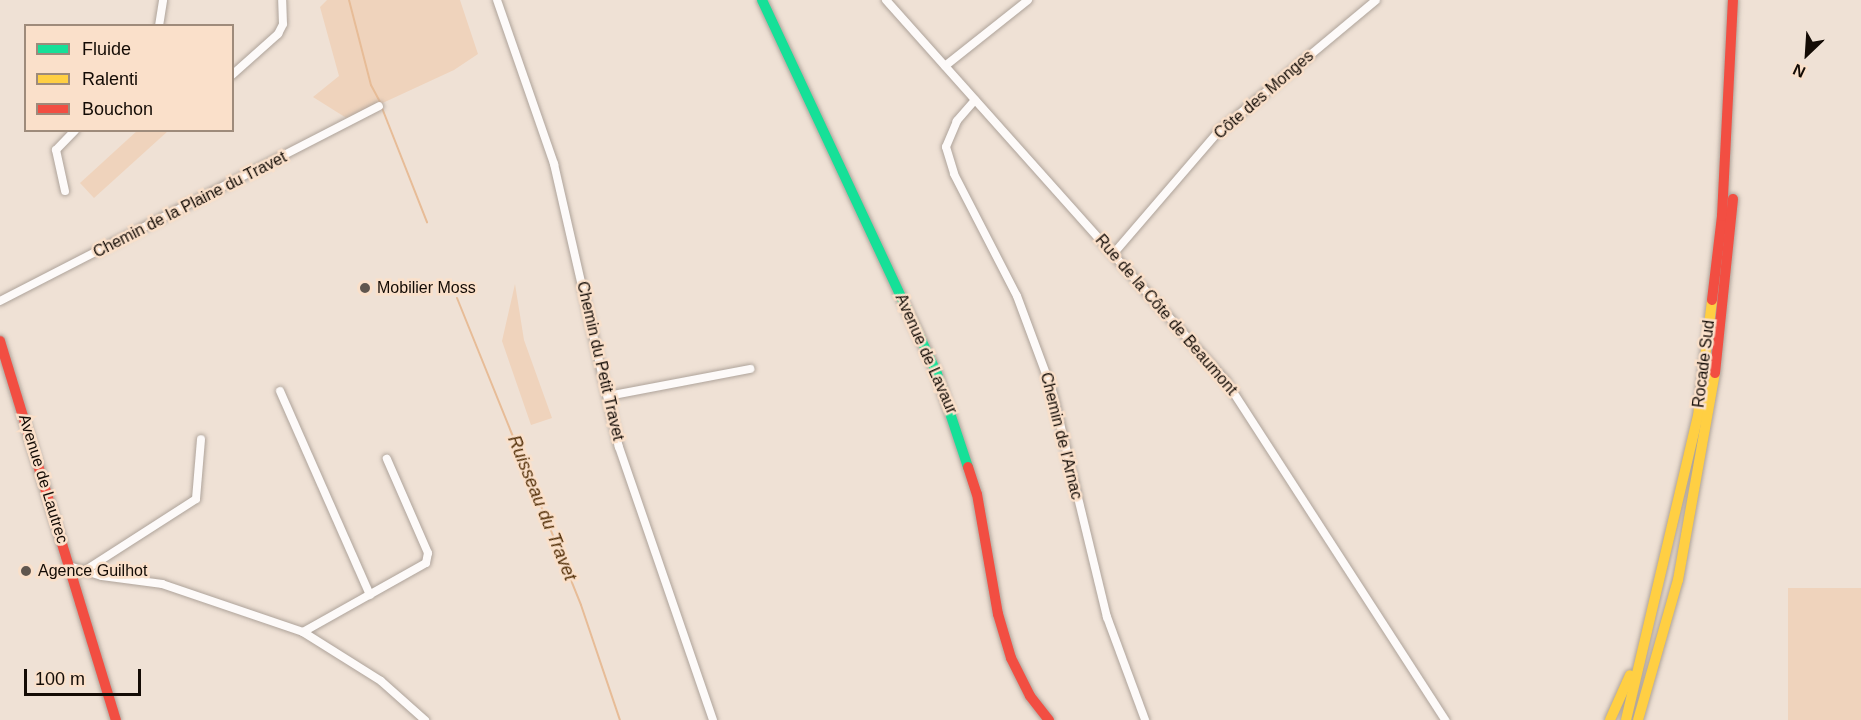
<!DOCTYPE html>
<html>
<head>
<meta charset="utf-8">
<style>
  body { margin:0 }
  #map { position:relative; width:1861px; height:720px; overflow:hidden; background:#efe1d5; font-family:Helvetica,sans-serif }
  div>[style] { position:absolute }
  .green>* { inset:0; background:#efd3bc; transform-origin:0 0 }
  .stream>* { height:2px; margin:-1px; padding:0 1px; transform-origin:1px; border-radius:1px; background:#e7bc97 }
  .roads { filter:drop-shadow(0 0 2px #aea39a) drop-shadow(0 0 2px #aea39a) }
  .street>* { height:8px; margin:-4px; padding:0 4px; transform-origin:4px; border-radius:4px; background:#fdfaf9 }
  .fast>* { height:10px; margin:-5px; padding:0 5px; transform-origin:5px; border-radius:5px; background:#16e098 }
  .slow>* { height:10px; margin:-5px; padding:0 5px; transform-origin:5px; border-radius:5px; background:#ffcf43 }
  .jam>* { height:10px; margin:-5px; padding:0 5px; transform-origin:5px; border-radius:5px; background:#f24e42 }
  .dots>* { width:16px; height:16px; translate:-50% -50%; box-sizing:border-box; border:3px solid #fae0ca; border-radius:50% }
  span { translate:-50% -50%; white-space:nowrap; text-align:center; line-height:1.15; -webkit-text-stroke:5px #fae0ca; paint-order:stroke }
  .street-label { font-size:16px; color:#130b05 }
  .poi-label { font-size:16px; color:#130b05 }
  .left { translate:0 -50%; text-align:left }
  .water-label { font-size:18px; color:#532f08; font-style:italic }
  .legend { position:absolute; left:24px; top:24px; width:210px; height:108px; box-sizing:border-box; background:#fae0ca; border:2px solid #9e8b7b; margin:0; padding:8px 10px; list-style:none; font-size:18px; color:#130b05 }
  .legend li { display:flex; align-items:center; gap:12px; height:30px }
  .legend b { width:30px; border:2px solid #9e8b7b }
  .north { position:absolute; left:1777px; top:24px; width:60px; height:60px; -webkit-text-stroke:4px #fae0ca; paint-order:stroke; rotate:205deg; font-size:16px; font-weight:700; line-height:24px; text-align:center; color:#130b05 }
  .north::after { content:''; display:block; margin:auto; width:21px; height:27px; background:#130b05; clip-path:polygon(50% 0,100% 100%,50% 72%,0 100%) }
  .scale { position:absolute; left:24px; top:669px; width:117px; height:27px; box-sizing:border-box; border:3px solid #130b05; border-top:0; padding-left:8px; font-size:18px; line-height:21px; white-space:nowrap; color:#130b05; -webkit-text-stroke:4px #fae0ca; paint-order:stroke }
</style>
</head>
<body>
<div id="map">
  <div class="green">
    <i style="clip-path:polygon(327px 0,460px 0,478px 54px,454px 70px,348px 119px,313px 97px,339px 76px,320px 7px)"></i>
    <i style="clip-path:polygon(138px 130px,168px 131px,94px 198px,80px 183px)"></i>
    <i style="clip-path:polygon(515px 284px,524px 340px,552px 418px,531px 425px,502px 341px)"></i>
    <i style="left:1861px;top:588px;width:132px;height:73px;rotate:90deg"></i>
  </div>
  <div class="stream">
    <i style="left:349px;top:0;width:88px;rotate:75.5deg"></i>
    <i style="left:371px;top:85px;width:19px;rotate:62deg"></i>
    <i style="left:382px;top:108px;width:123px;rotate:68.5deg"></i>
    <i style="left:457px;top:298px;width:331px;rotate:68deg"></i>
    <i style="left:581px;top:605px;width:121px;rotate:71.3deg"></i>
  </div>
  <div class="roads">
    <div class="street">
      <i style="left:497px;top:0;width:174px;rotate:70.8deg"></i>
      <i style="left:554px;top:164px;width:290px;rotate:77.1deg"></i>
      <i style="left:619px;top:447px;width:289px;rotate:71deg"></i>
      <i style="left:886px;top:0;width:511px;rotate:48.25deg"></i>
      <i style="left:1226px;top:381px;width:404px;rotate:57.1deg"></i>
      <i style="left:159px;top:26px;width:26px;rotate:-81deg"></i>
      <i style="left:945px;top:66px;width:106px;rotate:-38.5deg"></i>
      <i style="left:232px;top:75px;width:62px;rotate:-41.7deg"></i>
      <i style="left:278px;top:34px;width:11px;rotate:-63deg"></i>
      <i style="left:283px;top:24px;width:24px;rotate:-92deg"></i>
      <i style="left:975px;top:100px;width:28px;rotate:131deg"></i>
      <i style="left:957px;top:121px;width:28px;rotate:113deg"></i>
      <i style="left:946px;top:147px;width:28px;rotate:73deg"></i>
      <i style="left:954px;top:174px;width:137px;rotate:62.7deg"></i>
      <i style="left:1017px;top:296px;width:100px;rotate:69.6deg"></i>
      <i style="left:1052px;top:390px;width:234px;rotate:76.4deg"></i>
      <i style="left:1107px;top:617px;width:110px;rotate:69.7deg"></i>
      <i style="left:65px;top:191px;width:42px;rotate:-102.4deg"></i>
      <i style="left:56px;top:150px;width:28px;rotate:-46deg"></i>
      <i style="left:1114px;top:253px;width:161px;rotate:-49.3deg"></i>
      <i style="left:1219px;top:131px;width:204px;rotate:-39.8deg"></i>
      <i style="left:0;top:301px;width:426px;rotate:-27.2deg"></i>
      <i style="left:280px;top:391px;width:223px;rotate:66.2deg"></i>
      <i style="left:608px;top:396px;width:145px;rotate:-10.8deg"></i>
      <i style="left:69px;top:566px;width:34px;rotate:17deg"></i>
      <i style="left:102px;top:576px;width:61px;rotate:7.6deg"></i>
      <i style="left:162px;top:584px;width:149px;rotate:18.8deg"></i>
      <i style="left:303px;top:632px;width:92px;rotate:32.1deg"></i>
      <i style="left:381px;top:681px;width:59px;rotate:41.6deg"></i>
      <i style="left:84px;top:571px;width:133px;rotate:-32.7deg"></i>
      <i style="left:196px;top:499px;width:60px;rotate:-85.2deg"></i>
      <i style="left:303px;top:632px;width:141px;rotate:-29.3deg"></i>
      <i style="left:426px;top:563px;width:10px;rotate:-79deg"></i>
      <i style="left:428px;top:553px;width:103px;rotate:-113.6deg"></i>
    </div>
    <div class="fast">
      <i style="left:762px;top:0;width:413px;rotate:64.9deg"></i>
      <i style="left:937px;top:374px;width:98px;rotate:71.6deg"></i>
    </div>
    <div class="slow">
      <i style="left:1610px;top:720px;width:49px;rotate:-66deg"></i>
      <i style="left:1626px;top:720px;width:312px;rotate:-76.7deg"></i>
      <i style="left:1698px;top:416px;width:117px;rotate:-83.1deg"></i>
      <i style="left:1638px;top:720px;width:146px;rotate:-74.1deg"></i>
      <i style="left:1678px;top:580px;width:210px;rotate:-79.9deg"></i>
    </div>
    <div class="jam">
      <i style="left:1712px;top:300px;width:85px;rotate:-83.2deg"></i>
      <i style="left:1722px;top:216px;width:216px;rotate:-87.1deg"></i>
      <i style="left:0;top:341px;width:396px;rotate:73deg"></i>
      <i style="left:1715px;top:373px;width:175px;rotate:-84.1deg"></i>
      <i style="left:968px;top:467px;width:28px;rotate:72deg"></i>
      <i style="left:977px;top:494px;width:122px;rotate:80.1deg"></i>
      <i style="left:998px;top:614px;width:46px;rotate:73.5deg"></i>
      <i style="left:1011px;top:658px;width:42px;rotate:63.4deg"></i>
      <i style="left:1030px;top:696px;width:31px;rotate:52deg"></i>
    </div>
  </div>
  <div class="dots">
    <i style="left:365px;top:288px;background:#60564e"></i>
    <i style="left:26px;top:571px;background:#60564e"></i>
  </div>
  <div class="street-label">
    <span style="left:1264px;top:95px;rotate:-41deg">Côte des Monges</span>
    <span style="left:190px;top:205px;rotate:-27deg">Chemin de la Plaine du Travet</span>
    <span style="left:1166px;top:315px;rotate:49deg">Rue de la Côte de Beaumont</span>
    <span style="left:926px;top:354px;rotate:66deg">Avenue de Lavaur</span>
    <span style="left:600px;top:361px;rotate:77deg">Chemin du Petit Travet</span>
    <span style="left:1704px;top:364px;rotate:-83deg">Rocade Sud</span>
    <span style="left:1061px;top:436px;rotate:76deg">Chemin de l'Arnac</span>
    <span style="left:43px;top:479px;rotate:73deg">Avenue de Lautrec</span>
  </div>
  <div class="poi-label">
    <span class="left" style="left:377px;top:288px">Mobilier Moss</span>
    <span class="left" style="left:38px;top:571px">Agence Guilhot</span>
  </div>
  <div class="water-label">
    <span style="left:542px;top:508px;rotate:68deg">Ruisseau du Travet</span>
  </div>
  <ul class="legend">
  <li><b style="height:8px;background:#16e098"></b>Fluide</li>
  <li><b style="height:8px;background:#ffcf43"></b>Ralenti</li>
  <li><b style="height:8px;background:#f24e42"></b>Bouchon</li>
  </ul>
  <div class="north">N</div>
  <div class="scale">100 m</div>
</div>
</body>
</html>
